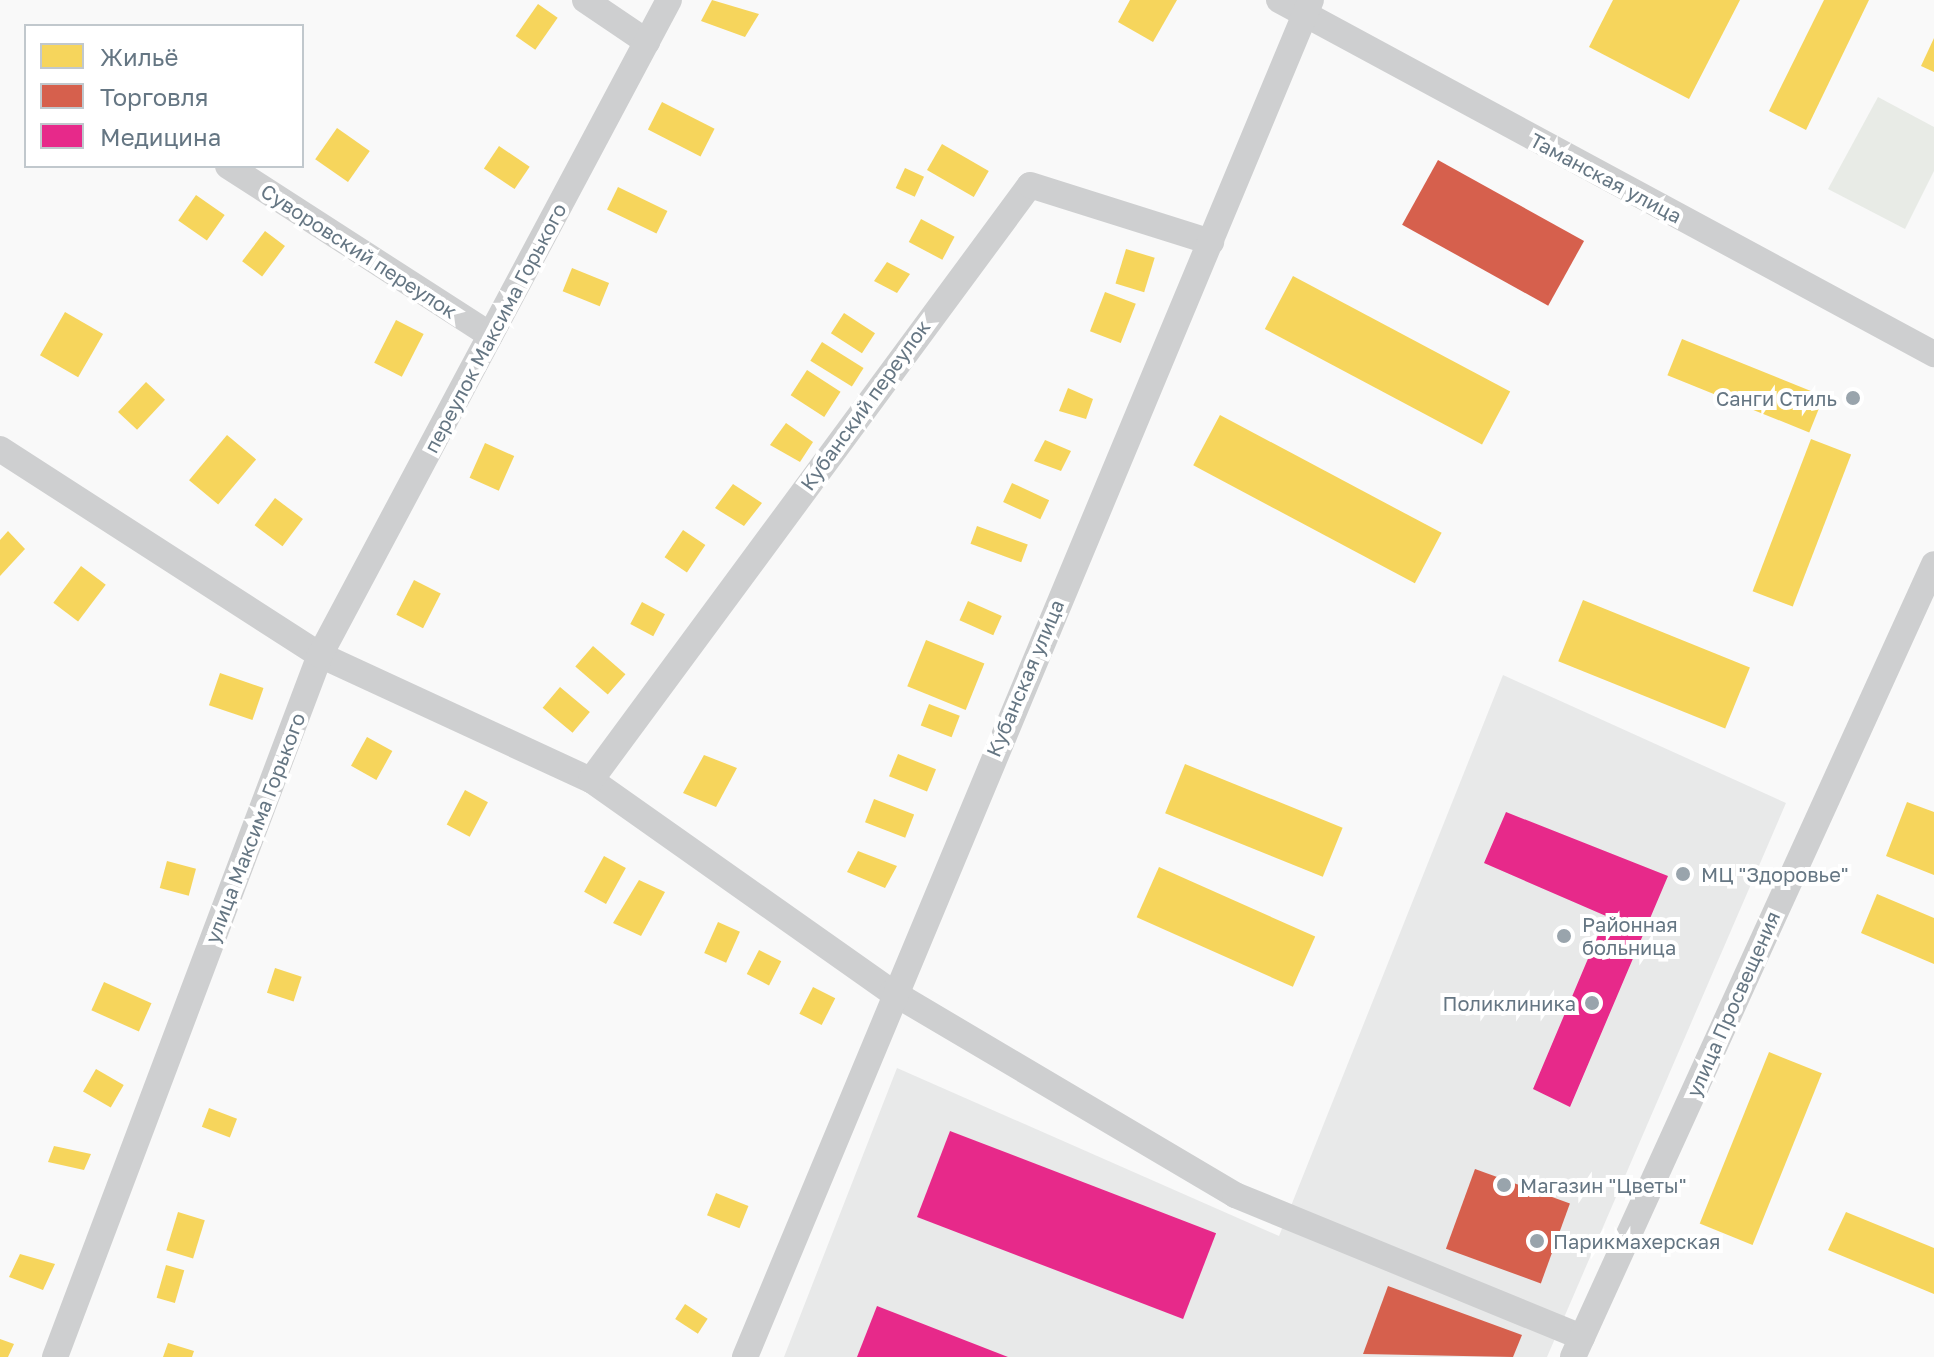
<!DOCTYPE html>
<html>
<head>
<meta charset="utf-8">
<style>
  body { margin:0 }
  #map { position:relative; width:1934px; height:1357px; overflow:hidden; background:#f9f9f9; font-family:"Golos Text",sans-serif }
  div>[style] { position:absolute }
  .built>* { inset:0; background:#e8e9e9 }
  .green>* { inset:0; background:#e8ebe6 }
  .homes>* { inset:0; background:#f6d55c; transform-origin:0 0 }
  .shops>* { inset:0; background:#d6604d; transform-origin:0 0 }
  .health>* { inset:0; background:#e7298a; transform-origin:0 0 }
  .minor>* { height:26px; margin:-13px; padding:0 13px; transform-origin:13px; border-radius:13px; background:#cecfd0 }
  .dots>* { width:22px; height:22px; translate:-50% -50%; box-sizing:border-box; border:4px solid #fff; border-radius:50% }
  span { translate:-50% -50%; white-space:nowrap; text-align:center; line-height:1.15; -webkit-text-stroke:8px #fff; paint-order:stroke }
  .street-label { font-size:20px; color:#657683 }
  .poi-label { font-size:20px; color:#657683 }
  .right { translate:-100% -50%; text-align:right }
  .left { translate:0 -50%; text-align:left }
  .legend { position:absolute; left:24px; top:24px; width:280px; height:144px; box-sizing:border-box; background:#fff; border:2px solid #c1c8cd; margin:0; padding:10px 14px; list-style:none; font-size:24px; color:#657683 }
  .legend li { display:flex; align-items:center; gap:16px; height:40px }
  .legend b { width:40px; border:2px solid #c1c8cd }
</style>
</head>
<body>
<div id="map">
  <div class="built">
    <i style="clip-path:polygon(1503px 675px,1786px 803px,1547px 1357px,784px 1357px,897px 1068px,1279px 1236px)"></i>
  </div>
  <div class="green">
    <i style="clip-path:polygon(1878px 97px,1934px 127px,1934px 171px,1905px 229px,1828px 189px)"></i>
  </div>
  <div class="homes">
    <i style="clip-path:polygon(712px 0,759px 14px,745px 37px,701px 21px)"></i>
    <i style="clip-path:polygon(1130px 0,1177px 0,1153px 42px,1118px 22px)"></i>
    <i style="clip-path:polygon(1613px 0,1740px 0,1689px 99px,1589px 47px)"></i>
    <i style="clip-path:polygon(1824px 0,1869px 0,1806px 130px,1769px 111px)"></i>
    <i style="left:538px;top:4px;width:24px;height:39px;rotate:35deg"></i>
    <i style="clip-path:polygon(1934px 38px,1934px 72px,1921px 66px)"></i>
    <i style="left:662px;top:102px;width:59px;height:31px;rotate:27deg"></i>
    <i style="left:337px;top:128px;width:40px;height:38px;rotate:35deg"></i>
    <i style="left:942px;top:144px;width:54px;height:30px;rotate:30deg"></i>
    <i style="left:499px;top:146px;width:37px;height:27px;rotate:34deg"></i>
    <i style="left:905px;top:168px;width:21px;height:22px;rotate:25deg"></i>
    <i style="left:618px;top:187px;width:55px;height:25px;rotate:26deg"></i>
    <i style="left:196px;top:195px;width:35px;height:31px;rotate:35deg"></i>
    <i style="left:921px;top:219px;width:38px;height:26px;rotate:28deg"></i>
    <i style="left:265px;top:231px;width:25px;height:38px;rotate:37deg"></i>
    <i style="left:1126px;top:249px;width:30px;height:36px;rotate:17deg"></i>
    <i style="clip-path:polygon(887px 262px,910px 274px,897px 293px,874px 281px)"></i>
    <i style="left:572px;top:268px;width:40px;height:25px;rotate:22deg"></i>
    <i style="left:1293px;top:276px;width:246px;height:60px;rotate:28deg"></i>
    <i style="left:1105px;top:292px;width:33px;height:42px;rotate:21deg"></i>
    <i style="left:65px;top:312px;width:44px;height:50px;rotate:30deg"></i>
    <i style="left:844px;top:313px;width:37px;height:24px;rotate:33deg"></i>
    <i style="left:396px;top:320px;width:31px;height:48px;rotate:27deg"></i>
    <i style="left:1682px;top:339px;width:153px;height:39px;rotate:22deg"></i>
    <i style="left:822px;top:342px;width:49px;height:22px;rotate:32deg"></i>
    <i style="left:807px;top:370px;width:40px;height:30px;rotate:33deg"></i>
    <i style="left:146px;top:382px;width:26px;height:41px;rotate:43deg"></i>
    <i style="clip-path:polygon(1068px 388px,1093px 399px,1086px 419px,1059px 411px)"></i>
    <i style="left:1220px;top:415px;width:251px;height:57px;rotate:28deg"></i>
    <i style="clip-path:polygon(786px 423px,813px 442px,800px 462px,770px 445px)"></i>
    <i style="left:227px;top:435px;width:38px;height:59px;rotate:40deg"></i>
    <i style="left:1811px;top:439px;width:43px;height:163px;rotate:21deg"></i>
    <i style="clip-path:polygon(1045px 440px,1071px 451px,1061px 471px,1034px 461px)"></i>
    <i style="left:485px;top:443px;width:32px;height:38px;rotate:24deg"></i>
    <i style="left:1012px;top:483px;width:41px;height:21px;rotate:25deg"></i>
    <i style="clip-path:polygon(733px 484px,762px 503px,744px 526px,715px 508px)"></i>
    <i style="left:275px;top:498px;width:35px;height:34px;rotate:37deg"></i>
    <i style="left:977px;top:526px;width:54px;height:19px;rotate:20deg"></i>
    <i style="left:683px;top:530px;width:27px;height:33px;rotate:34deg"></i>
    <i style="clip-path:polygon(8px 531px,25px 549px,0 576px,0 540px)"></i>
    <i style="left:81px;top:566px;width:31px;height:46px;rotate:37deg"></i>
    <i style="left:414px;top:580px;width:30px;height:39px;rotate:27deg"></i>
    <i style="left:1583px;top:600px;width:180px;height:66px;rotate:22deg"></i>
    <i style="left:968px;top:601px;width:37px;height:21px;rotate:24deg"></i>
    <i style="left:642px;top:602px;width:26px;height:25px;rotate:28deg"></i>
    <i style="left:926px;top:640px;width:63px;height:50px;rotate:22deg"></i>
    <i style="left:593px;top:646px;width:43px;height:27px;rotate:41deg"></i>
    <i style="left:220px;top:673px;width:46px;height:34px;rotate:19deg"></i>
    <i style="left:560px;top:687px;width:39px;height:27px;rotate:40deg"></i>
    <i style="left:929px;top:704px;width:33px;height:23px;rotate:21deg"></i>
    <i style="left:367px;top:737px;width:29px;height:33px;rotate:29deg"></i>
    <i style="left:898px;top:754px;width:41px;height:24px;rotate:22deg"></i>
    <i style="clip-path:polygon(704px 755px,737px 768px,716px 807px,683px 793px)"></i>
    <i style="left:1185px;top:764px;width:170px;height:53px;rotate:22deg"></i>
    <i style="left:465px;top:790px;width:26px;height:39px;rotate:28deg"></i>
    <i style="left:874px;top:799px;width:43px;height:25px;rotate:21deg"></i>
    <i style="clip-path:polygon(1907px 802px,1934px 812px,1934px 875px,1886px 856px)"></i>
    <i style="clip-path:polygon(858px 851px,897px 866px,885px 888px,847px 872px)"></i>
    <i style="left:604px;top:856px;width:25px;height:41px;rotate:29deg"></i>
    <i style="left:167px;top:861px;width:30px;height:28px;rotate:15deg"></i>
    <i style="left:1159px;top:867px;width:171px;height:55px;rotate:24deg"></i>
    <i style="clip-path:polygon(639px 880px,665px 892px,641px 936px,613px 923px)"></i>
    <i style="clip-path:polygon(1877px 894px,1934px 918px,1934px 964px,1861px 933px)"></i>
    <i style="left:718px;top:922px;width:24px;height:34px;rotate:24deg"></i>
    <i style="left:759px;top:950px;width:25px;height:27px;rotate:27deg"></i>
    <i style="left:275px;top:968px;width:28px;height:26px;rotate:18deg"></i>
    <i style="left:104px;top:982px;width:52px;height:31px;rotate:24deg"></i>
    <i style="left:813px;top:987px;width:25px;height:30px;rotate:27deg"></i>
    <i style="left:1769px;top:1052px;width:57px;height:185px;rotate:22deg"></i>
    <i style="left:96px;top:1069px;width:32px;height:26px;rotate:30deg"></i>
    <i style="left:209px;top:1108px;width:30px;height:20px;rotate:21deg"></i>
    <i style="clip-path:polygon(54px 1146px,91px 1154px,84px 1170px,48px 1162px)"></i>
    <i style="left:716px;top:1193px;width:35px;height:24px;rotate:22deg"></i>
    <i style="left:178px;top:1212px;width:28px;height:40px;rotate:17deg"></i>
    <i style="clip-path:polygon(1846px 1212px,1934px 1248px,1934px 1294px,1828px 1250px)"></i>
    <i style="clip-path:polygon(20px 1254px,55px 1264px,43px 1290px,9px 1277px)"></i>
    <i style="left:166px;top:1265px;width:19px;height:34px;rotate:16deg"></i>
    <i style="left:685px;top:1304px;width:27px;height:18px;rotate:33deg"></i>
    <i style="clip-path:polygon(0 1339px,14px 1344px,8px 1357px,0 1357px)"></i>
    <i style="clip-path:polygon(168px 1343px,194px 1351px,192px 1357px,163px 1357px)"></i>
  </div>
  <div class="shops">
    <i style="left:1438px;top:160px;width:167px;height:74px;rotate:29deg"></i>
    <i style="left:1475px;top:1169px;width:101px;height:85px;rotate:20deg"></i>
    <i style="clip-path:polygon(1388px 1286px,1522px 1335px,1513px 1357px,1363px 1354px)"></i>
  </div>
  <div class="health">
    <i style="clip-path:polygon(1506px 812px,1668px 876px,1570px 1107px,1533px 1089px,1606px 916px,1484px 863px)"></i>
    <i style="left:950px;top:1131px;width:285px;height:92px;rotate:21deg"></i>
    <i style="clip-path:polygon(877px 1306px,1008px 1357px,857px 1357px)"></i>
  </div>
  <div class="minor">
    <i style="left:585px;top:0;width:75px;rotate:34.1deg"></i>
    <i style="left:1279px;top:0;width:745px;rotate:28.39deg"></i>
    <i style="left:228px;top:166px;width:312px;rotate:32.8deg"></i>
    <i style="left:0;top:449px;width:381px;rotate:32.8deg"></i>
    <i style="left:320px;top:655px;width:298px;rotate:24.8deg"></i>
    <i style="left:591px;top:780px;width:368px;rotate:35.2deg"></i>
    <i style="left:892px;top:992px;width:399px;rotate:30.6deg"></i>
    <i style="left:1235px;top:1195px;width:375px;rotate:22.3deg"></i>
    <i style="left:591px;top:780px;width:739px;rotate:-53.58deg"></i>
    <i style="left:1030px;top:185px;width:190px;rotate:17.5deg"></i>
    <i style="left:55px;top:1357px;width:750px;rotate:-69.32deg"></i>
    <i style="left:320px;top:655px;width:742px;rotate:-61.95deg"></i>
    <i style="left:745px;top:1357px;width:1470px;rotate:-67.36deg"></i>
    <i style="left:1573px;top:1357px;width:871px;rotate:-65.52deg"></i>
  </div>
  <div class="dots">
    <i style="left:1853px;top:398px;background:#99a4ac"></i>
    <i style="left:1683px;top:874px;background:#99a4ac"></i>
    <i style="left:1564px;top:936px;background:#99a4ac"></i>
    <i style="left:1592px;top:1003px;background:#99a4ac"></i>
    <i style="left:1504px;top:1185px;background:#99a4ac"></i>
    <i style="left:1537px;top:1241px;background:#99a4ac"></i>
  </div>
  <div class="street-label">
    <span style="left:1606px;top:178px;rotate:28deg">Таманская улица</span>
    <span style="left:359px;top:251px;rotate:33deg">Суворовский переулок</span>
    <span style="left:495px;top:328px;rotate:-62deg">переулок Максима Горького</span>
    <span style="left:865px;top:405px;rotate:-54deg">Кубанский переулок</span>
    <span style="left:1025px;top:678px;rotate:-67deg">Кубанская улица</span>
    <span style="left:255px;top:828px;rotate:-69deg">улица Максима Горького</span>
    <span style="left:1733px;top:1004px;rotate:-66deg">улица Просвещения</span>
  </div>
  <div class="poi-label">
    <span class="right" style="left:1837px;top:398px">Санги Стиль</span>
    <span class="left" style="left:1701px;top:874px">МЦ "Здоровье"</span>
    <span class="left" style="left:1582px;top:936px">Районная<br>больница</span>
    <span class="right" style="left:1576px;top:1003px">Поликлиника</span>
    <span class="left" style="left:1520px;top:1185px">Магазин "Цветы"</span>
    <span class="left" style="left:1553px;top:1241px">Парикмахерская</span>
  </div>
  <ul class="legend">
  <li><b style="height:22px;background:#f6d55c"></b>Жильё</li>
  <li><b style="height:22px;background:#d6604d"></b>Торговля</li>
  <li><b style="height:22px;background:#e7298a"></b>Медицина</li>
  </ul>
</div>
</body>
</html>
